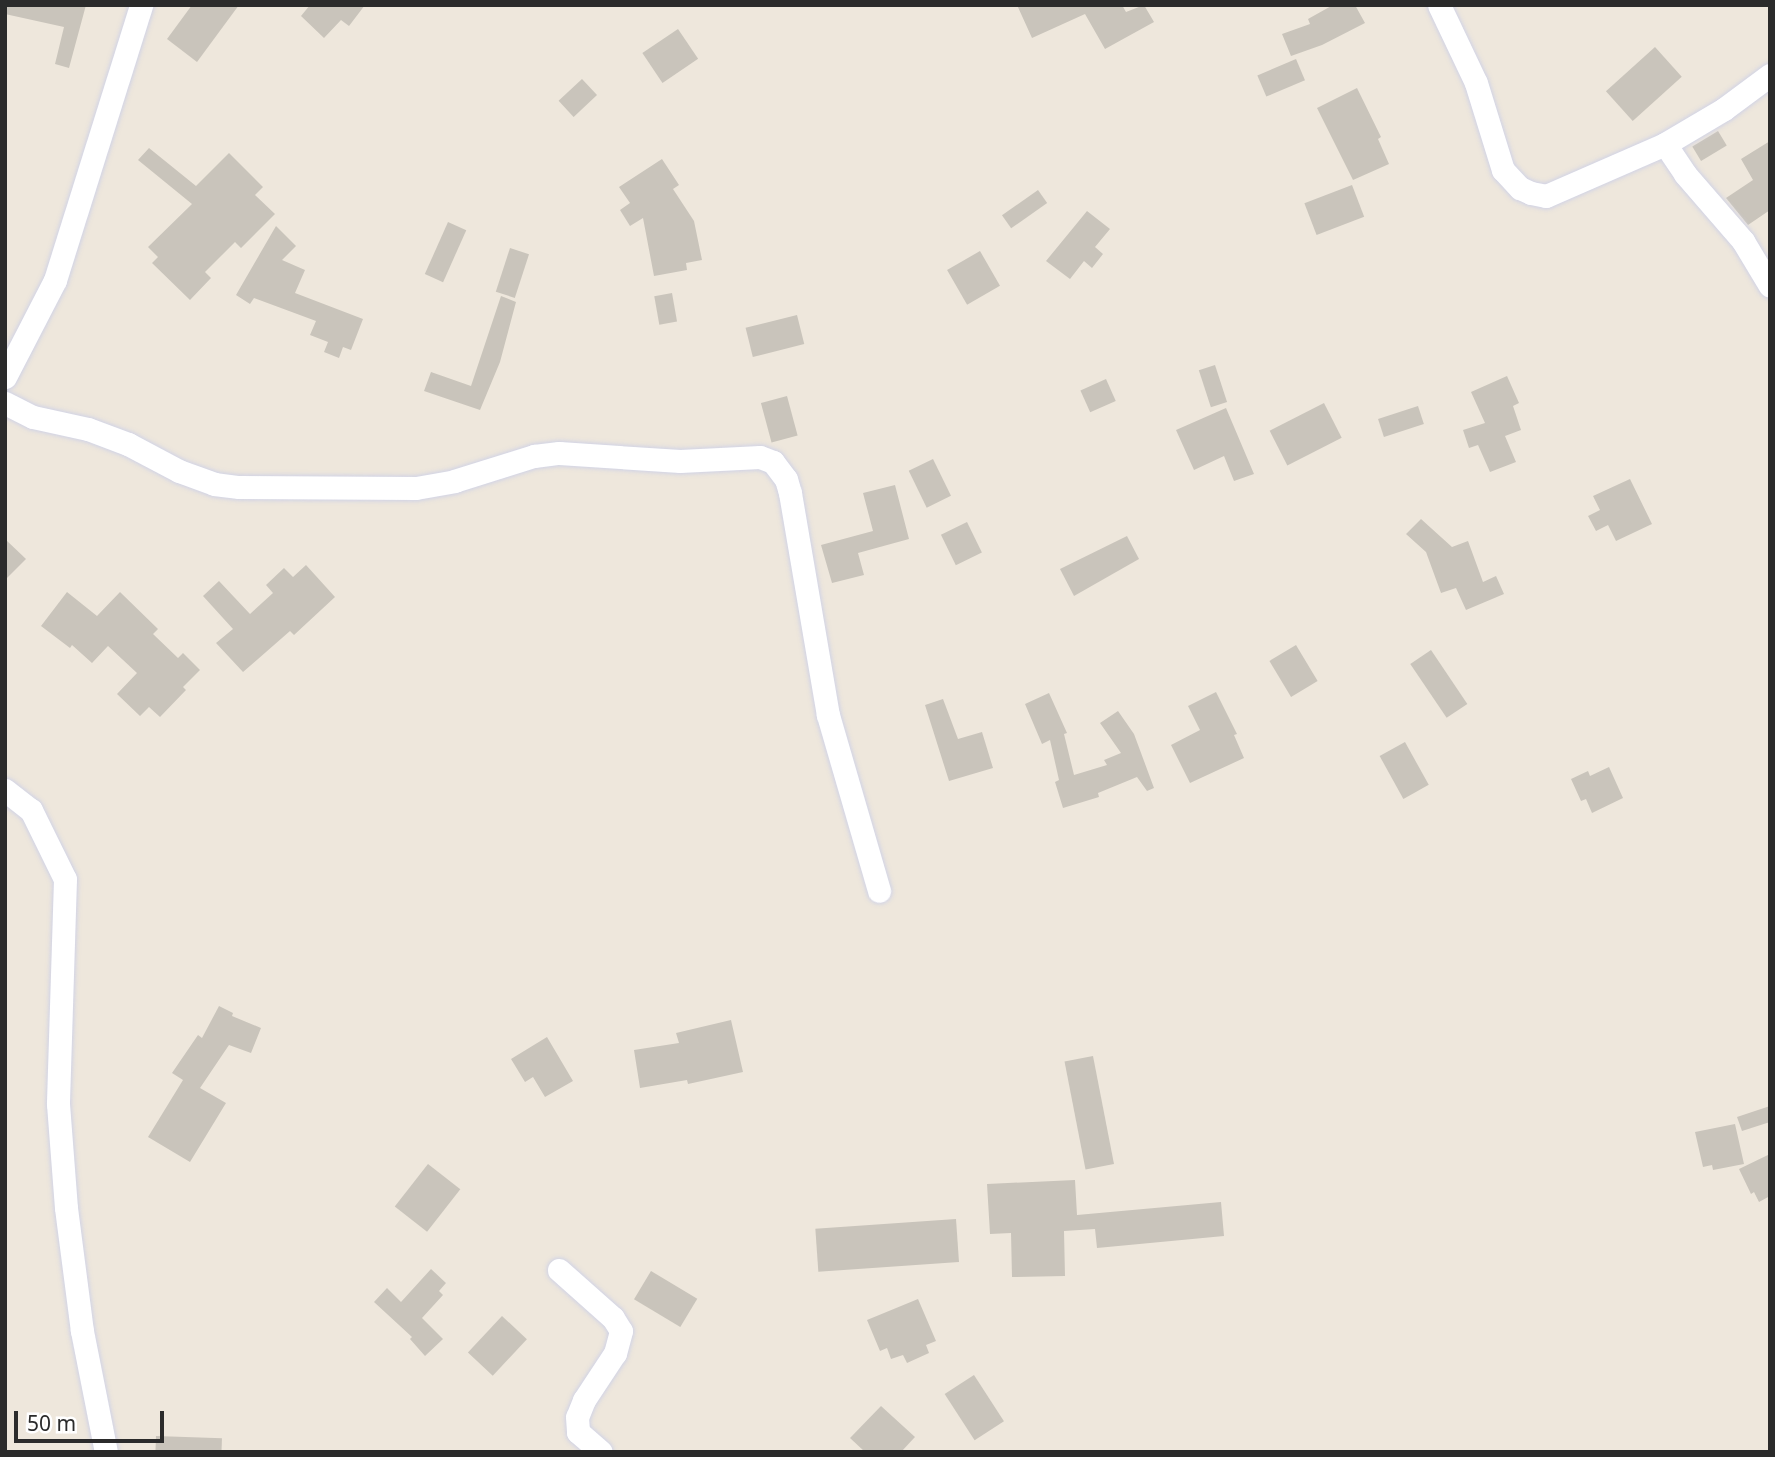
<!DOCTYPE html>
<html>
<head>
<meta charset="utf-8">
<style>
  body { margin:0 }
  #map { position:relative; width:1775px; height:1457px; overflow:hidden; background:#eee7dc; font-family:"Noto Sans",sans-serif }
  div>[style] { position:absolute }
  .building>* { inset:0; background:#c9c4bb; transform-origin:0 0 }
  .roads { filter:drop-shadow(0 0 2px #d1d3e5) drop-shadow(0 0 2px #d1d3e5) }
  .minor>* { height:23px; margin:-11.5px; padding:0 11.5px; transform-origin:11.5px; border-radius:11.5px; background:#fff }
  span { translate:-50% -50%; white-space:nowrap; text-align:center; line-height:1.15; -webkit-text-stroke:7px #fff; paint-order:stroke }
  .frame { position:absolute; inset:0; border:7px solid #2b2b2b; pointer-events:none }
  .scale { position:absolute; left:14px; top:1411px; width:150px; height:32px; box-sizing:border-box; border:4px solid #2b2b2b; border-top:0; padding-left:9px; font-size:21px; line-height:24px; white-space:nowrap; color:#2b2b2b; -webkit-text-stroke:5px #fff; paint-order:stroke }
</style>
</head>
<body>
<div id="map">
  <div class="building">
    <i style="clip-path:polygon(5px 5px,86px 5px,69px 68px,55px 64px,64px 27px,5px 14px)"></i>
    <i style="clip-path:polygon(192px 5px,239px 5px,197px 62px,167px 39px)"></i>
    <i style="clip-path:polygon(310px 5px,365px 5px,349px 26px,341px 20px,324px 38px,301px 16px)"></i>
    <i style="clip-path:polygon(1017px 5px,1122px 5px,1126px 12px,1144px 5px,1154px 22px,1105px 49px,1085px 14px,1032px 38px)"></i>
    <i style="clip-path:polygon(1333px 5px,1355px 5px,1365px 23px,1322px 45px,1291px 56px,1282px 34px,1310px 24px,1308px 19px)"></i>
    <i style="left:678px;top:29px;width:36px;height:43px;rotate:56deg"></i>
    <i style="left:1655px;top:47px;width:40px;height:66px;rotate:48deg"></i>
    <i style="left:1296px;top:59px;width:23px;height:42px;rotate:67deg"></i>
    <i style="left:582px;top:79px;width:22px;height:32px;rotate:47deg"></i>
    <i style="clip-path:polygon(1357px 88px,1381px 137px,1378px 139px,1389px 164px,1353px 180px,1317px 108px)"></i>
    <i style="left:1718px;top:131px;width:17px;height:30px;rotate:59deg"></i>
    <i style="clip-path:polygon(1770px 141px,1770px 210px,1748px 225px,1726px 198px,1753px 180px,1741px 159px)"></i>
    <i style="clip-path:polygon(149px 148px,196px 186px,229px 153px,263px 187px,255px 195px,275px 214px,241px 248px,235px 242px,205px 272px,211px 278px,190px 300px,152px 263px,158px 257px,148px 247px,192px 204px,138px 160px)"></i>
    <i style="clip-path:polygon(662px 159px,679px 185px,673px 189px,694px 221px,702px 260px,686px 263px,687px 270px,654px 276px,643px 218px,630px 226px,620px 210px,630px 203px,619px 187px)"></i>
    <i style="left:1352px;top:185px;width:34px;height:51px;rotate:69deg"></i>
    <i style="left:1038px;top:190px;width:16px;height:44px;rotate:55deg"></i>
    <i style="clip-path:polygon(1087px 211px,1110px 229px,1095px 247px,1103px 254px,1092px 268px,1084px 261px,1070px 279px,1046px 261px)"></i>
    <i style="left:448px;top:222px;width:20px;height:57px;rotate:24deg"></i>
    <i style="clip-path:polygon(276px 226px,296px 246px,282px 260px,305px 270px,295px 293px,363px 319px,351px 350px,343px 347px,339px 358px,324px 352px,328px 342px,310px 335px,316px 321px,254px 298px,250px 304px,236px 295px)"></i>
    <i style="left:510px;top:248px;width:20px;height:46px;rotate:18deg"></i>
    <i style="left:980px;top:251px;width:40px;height:38px;rotate:60deg"></i>
    <i style="left:672px;top:293px;width:29px;height:18px;rotate:80deg"></i>
    <i style="clip-path:polygon(501px 296px,516px 302px,500px 362px,480px 410px,424px 391px,431px 372px,471px 386px)"></i>
    <i style="left:797px;top:315px;width:30px;height:53px;rotate:76deg"></i>
    <i style="left:1215px;top:365px;width:39px;height:17px;rotate:72deg"></i>
    <i style="clip-path:polygon(1507px 376px,1519px 403px,1513px 406px,1521px 430px,1505px 436px,1516px 462px,1490px 472px,1478px 445px,1469px 448px,1463px 430px,1485px 423px,1471px 392px)"></i>
    <i style="left:1106px;top:379px;width:24px;height:28px;rotate:66deg"></i>
    <i style="left:787px;top:396px;width:41px;height:27px;rotate:75deg"></i>
    <i style="left:1324px;top:403px;width:39px;height:61px;rotate:63deg"></i>
    <i style="left:1418px;top:406px;width:19px;height:42px;rotate:72deg"></i>
    <i style="clip-path:polygon(1226px 408px,1254px 474px,1234px 481px,1224px 456px,1194px 470px,1176px 430px)"></i>
    <i style="left:933px;top:459px;width:41px;height:27px;rotate:64deg"></i>
    <i style="clip-path:polygon(1630px 479px,1652px 524px,1616px 541px,1608px 525px,1596px 531px,1588px 516px,1600px 510px,1593px 496px)"></i>
    <i style="clip-path:polygon(895px 485px,909px 539px,858px 553px,864px 575px,832px 583px,821px 545px,873px 531px,863px 493px)"></i>
    <i style="clip-path:polygon(1421px 519px,1452px 547px,1468px 541px,1483px 582px,1496px 576px,1504px 594px,1466px 610px,1456px 588px,1441px 593px,1426px 552px,1406px 534px)"></i>
    <i style="left:967px;top:522px;width:34px;height:29px;rotate:64deg"></i>
    <i style="clip-path:polygon(1127px 536px,1139px 559px,1074px 596px,1060px 569px)"></i>
    <i style="clip-path:polygon(5px 539px,26px 559px,5px 580px)"></i>
    <i style="clip-path:polygon(306px 565px,335px 597px,294px 635px,290px 631px,243px 672px,216px 643px,233px 629px,203px 596px,219px 581px,250px 614px,273px 593px,266px 585px,284px 568px,293px 577px)"></i>
    <i style="clip-path:polygon(67px 592px,97px 616px,120px 592px,158px 629px,153px 634px,178px 658px,183px 653px,200px 670px,183px 687px,186px 690px,160px 717px,149px 707px,140px 716px,117px 694px,137px 673px,108px 646px,92px 663px,72px 645px,70px 648px,41px 626px)"></i>
    <i style="left:1296px;top:645px;width:42px;height:31px;rotate:59deg"></i>
    <i style="left:1431px;top:650px;width:65px;height:25px;rotate:56deg"></i>
    <i style="clip-path:polygon(1216px 692px,1237px 734px,1234px 735px,1244px 758px,1190px 783px,1171px 745px,1200px 730px,1188px 706px)"></i>
    <i style="clip-path:polygon(1049px 693px,1067px 733px,1064px 734px,1074px 775px,1107px 765px,1104px 760px,1121px 753px,1100px 723px,1118px 711px,1134px 734px,1154px 788px,1147px 791px,1137px 777px,1098px 793px,1099px 797px,1063px 808px,1055px 782px,1059px 780px,1050px 740px,1042px 744px,1025px 704px)"></i>
    <i style="clip-path:polygon(943px 699px,958px 739px,982px 732px,993px 768px,949px 781px,925px 705px)"></i>
    <i style="left:1405px;top:742px;width:49px;height:29px;rotate:61deg"></i>
    <i style="clip-path:polygon(1609px 767px,1623px 798px,1592px 813px,1586px 799px,1581px 801px,1571px 779px,1588px 771px,1590px 776px)"></i>
    <i style="clip-path:polygon(219px 1006px,233px 1013px,232px 1016px,261px 1028px,251px 1053px,229px 1045px,200px 1088px,226px 1103px,190px 1162px,148px 1137px,183px 1080px,172px 1073px,198px 1035px,202px 1038px)"></i>
    <i style="clip-path:polygon(731px 1020px,743px 1072px,688px 1084px,687px 1080px,640px 1088px,634px 1050px,679px 1043px,676px 1033px)"></i>
    <i style="clip-path:polygon(547px 1037px,573px 1081px,545px 1097px,533px 1077px,525px 1082px,511px 1059px)"></i>
    <i style="left:1093px;top:1056px;width:110px;height:29px;rotate:79deg"></i>
    <i style="clip-path:polygon(1770px 1106px,1770px 1122px,1742px 1131px,1737px 1117px)"></i>
    <i style="clip-path:polygon(1735px 1124px,1744px 1164px,1713px 1170px,1712px 1165px,1703px 1167px,1695px 1132px)"></i>
    <i style="clip-path:polygon(1770px 1154px,1770px 1196px,1759px 1202px,1754px 1192px,1751px 1194px,1739px 1169px)"></i>
    <i style="left:428px;top:1164px;width:41px;height:54px;rotate:38deg"></i>
    <i style="clip-path:polygon(1075px 1180px,1077px 1215px,1221px 1202px,1224px 1236px,1097px 1248px,1095px 1229px,1064px 1231px,1065px 1276px,1012px 1277px,1011px 1233px,990px 1234px,987px 1184px)"></i>
    <i style="left:956px;top:1219px;width:43px;height:141px;rotate:86deg"></i>
    <i style="clip-path:polygon(431px 1269px,446px 1283px,439px 1291px,443px 1295px,422px 1318px,443px 1339px,425px 1356px,410px 1339px,412px 1337px,374px 1302px,387px 1288px,401px 1302px)"></i>
    <i style="left:651px;top:1271px;width:54px;height:33px;rotate:31deg"></i>
    <i style="clip-path:polygon(918px 1299px,936px 1341px,926px 1345px,929px 1353px,907px 1363px,903px 1355px,891px 1359px,887px 1348px,880px 1351px,867px 1320px)"></i>
    <i style="left:502px;top:1316px;width:34px;height:50px;rotate:43deg"></i>
    <i style="left:974px;top:1375px;width:55px;height:35px;rotate:57deg"></i>
    <i style="clip-path:polygon(881px 1406px,915px 1437px,901px 1452px,865px 1452px,850px 1438px)"></i>
    <i style="left:156px;top:1436px;width:66px;height:16px;rotate:2deg"></i>
  </div>
  <div class="roads">
    <div class="minor">
      <i style="left:1439px;top:5px;width:86px;rotate:64.6deg"></i>
      <i style="left:1476px;top:83px;width:91px;rotate:72.8deg"></i>
      <i style="left:1503px;top:170px;width:25px;rotate:47deg"></i>
      <i style="left:1520px;top:188px;width:12px;rotate:24deg"></i>
      <i style="left:1531px;top:193px;width:15px;rotate:11deg"></i>
      <i style="left:1546px;top:196px;width:130px;rotate:-23.6deg"></i>
      <i style="left:1665px;top:144px;width:69px;rotate:-30.7deg"></i>
      <i style="left:1724px;top:109px;width:57px;rotate:-36.5deg"></i>
      <i style="left:1665px;top:144px;width:36px;rotate:56deg"></i>
      <i style="left:1685px;top:174px;width:89px;rotate:49.1deg"></i>
      <i style="left:1743px;top:241px;width:52px;rotate:59deg"></i>
      <i style="left:5px;top:377px;width:109px;rotate:-62.7deg"></i>
      <i style="left:55px;top:280px;width:288px;rotate:-72.6deg"></i>
      <i style="left:5px;top:403px;width:31px;rotate:27deg"></i>
      <i style="left:33px;top:417px;width:56px;rotate:12.3deg"></i>
      <i style="left:88px;top:429px;width:43px;rotate:20.6deg"></i>
      <i style="left:128px;top:444px;width:58px;rotate:27.9deg"></i>
      <i style="left:179px;top:471px;width:37px;rotate:20deg"></i>
      <i style="left:214px;top:484px;width:25px;rotate:7deg"></i>
      <i style="left:239px;top:487px;width:177px;rotate:0.3deg"></i>
      <i style="left:416px;top:488px;width:39px;rotate:-10deg"></i>
      <i style="left:454px;top:481px;width:84px;rotate:-17.4deg"></i>
      <i style="left:534px;top:456px;width:25px;rotate:-7deg"></i>
      <i style="left:559px;top:453px;width:121px;rotate:3.8deg"></i>
      <i style="left:680px;top:461px;width:80px;rotate:-2.9deg"></i>
      <i style="left:760px;top:457px;width:14px;rotate:21deg"></i>
      <i style="left:773px;top:462px;width:21px;rotate:53deg"></i>
      <i style="left:786px;top:479px;width:15px;rotate:74deg"></i>
      <i style="left:790px;top:493px;width:225px;rotate:80.3deg"></i>
      <i style="left:828px;top:715px;width:183px;rotate:73.8deg"></i>
      <i style="left:5px;top:790px;width:33px;rotate:38deg"></i>
      <i style="left:31px;top:810px;width:77px;rotate:63.8deg"></i>
      <i style="left:65px;top:879px;width:225px;rotate:91.8deg"></i>
      <i style="left:58px;top:1104px;width:104px;rotate:85.6deg"></i>
      <i style="left:66px;top:1208px;width:124px;rotate:82.6deg"></i>
      <i style="left:82px;top:1331px;width:123px;rotate:78.8deg"></i>
      <i style="left:559px;top:1270px;width:72px;rotate:41.6deg"></i>
      <i style="left:613px;top:1318px;width:15px;rotate:58deg"></i>
      <i style="left:621px;top:1331px;width:23px;rotate:105deg"></i>
      <i style="left:615px;top:1353px;width:56px;rotate:123.4deg"></i>
      <i style="left:584px;top:1400px;width:18px;rotate:112deg"></i>
      <i style="left:577px;top:1417px;width:15px;rotate:86deg"></i>
      <i style="left:578px;top:1432px;width:30px;rotate:41deg"></i>
    </div>
  </div>
  <div class="frame"></div>
  <div class="scale">50 m</div>
</div>
</body>
</html>
